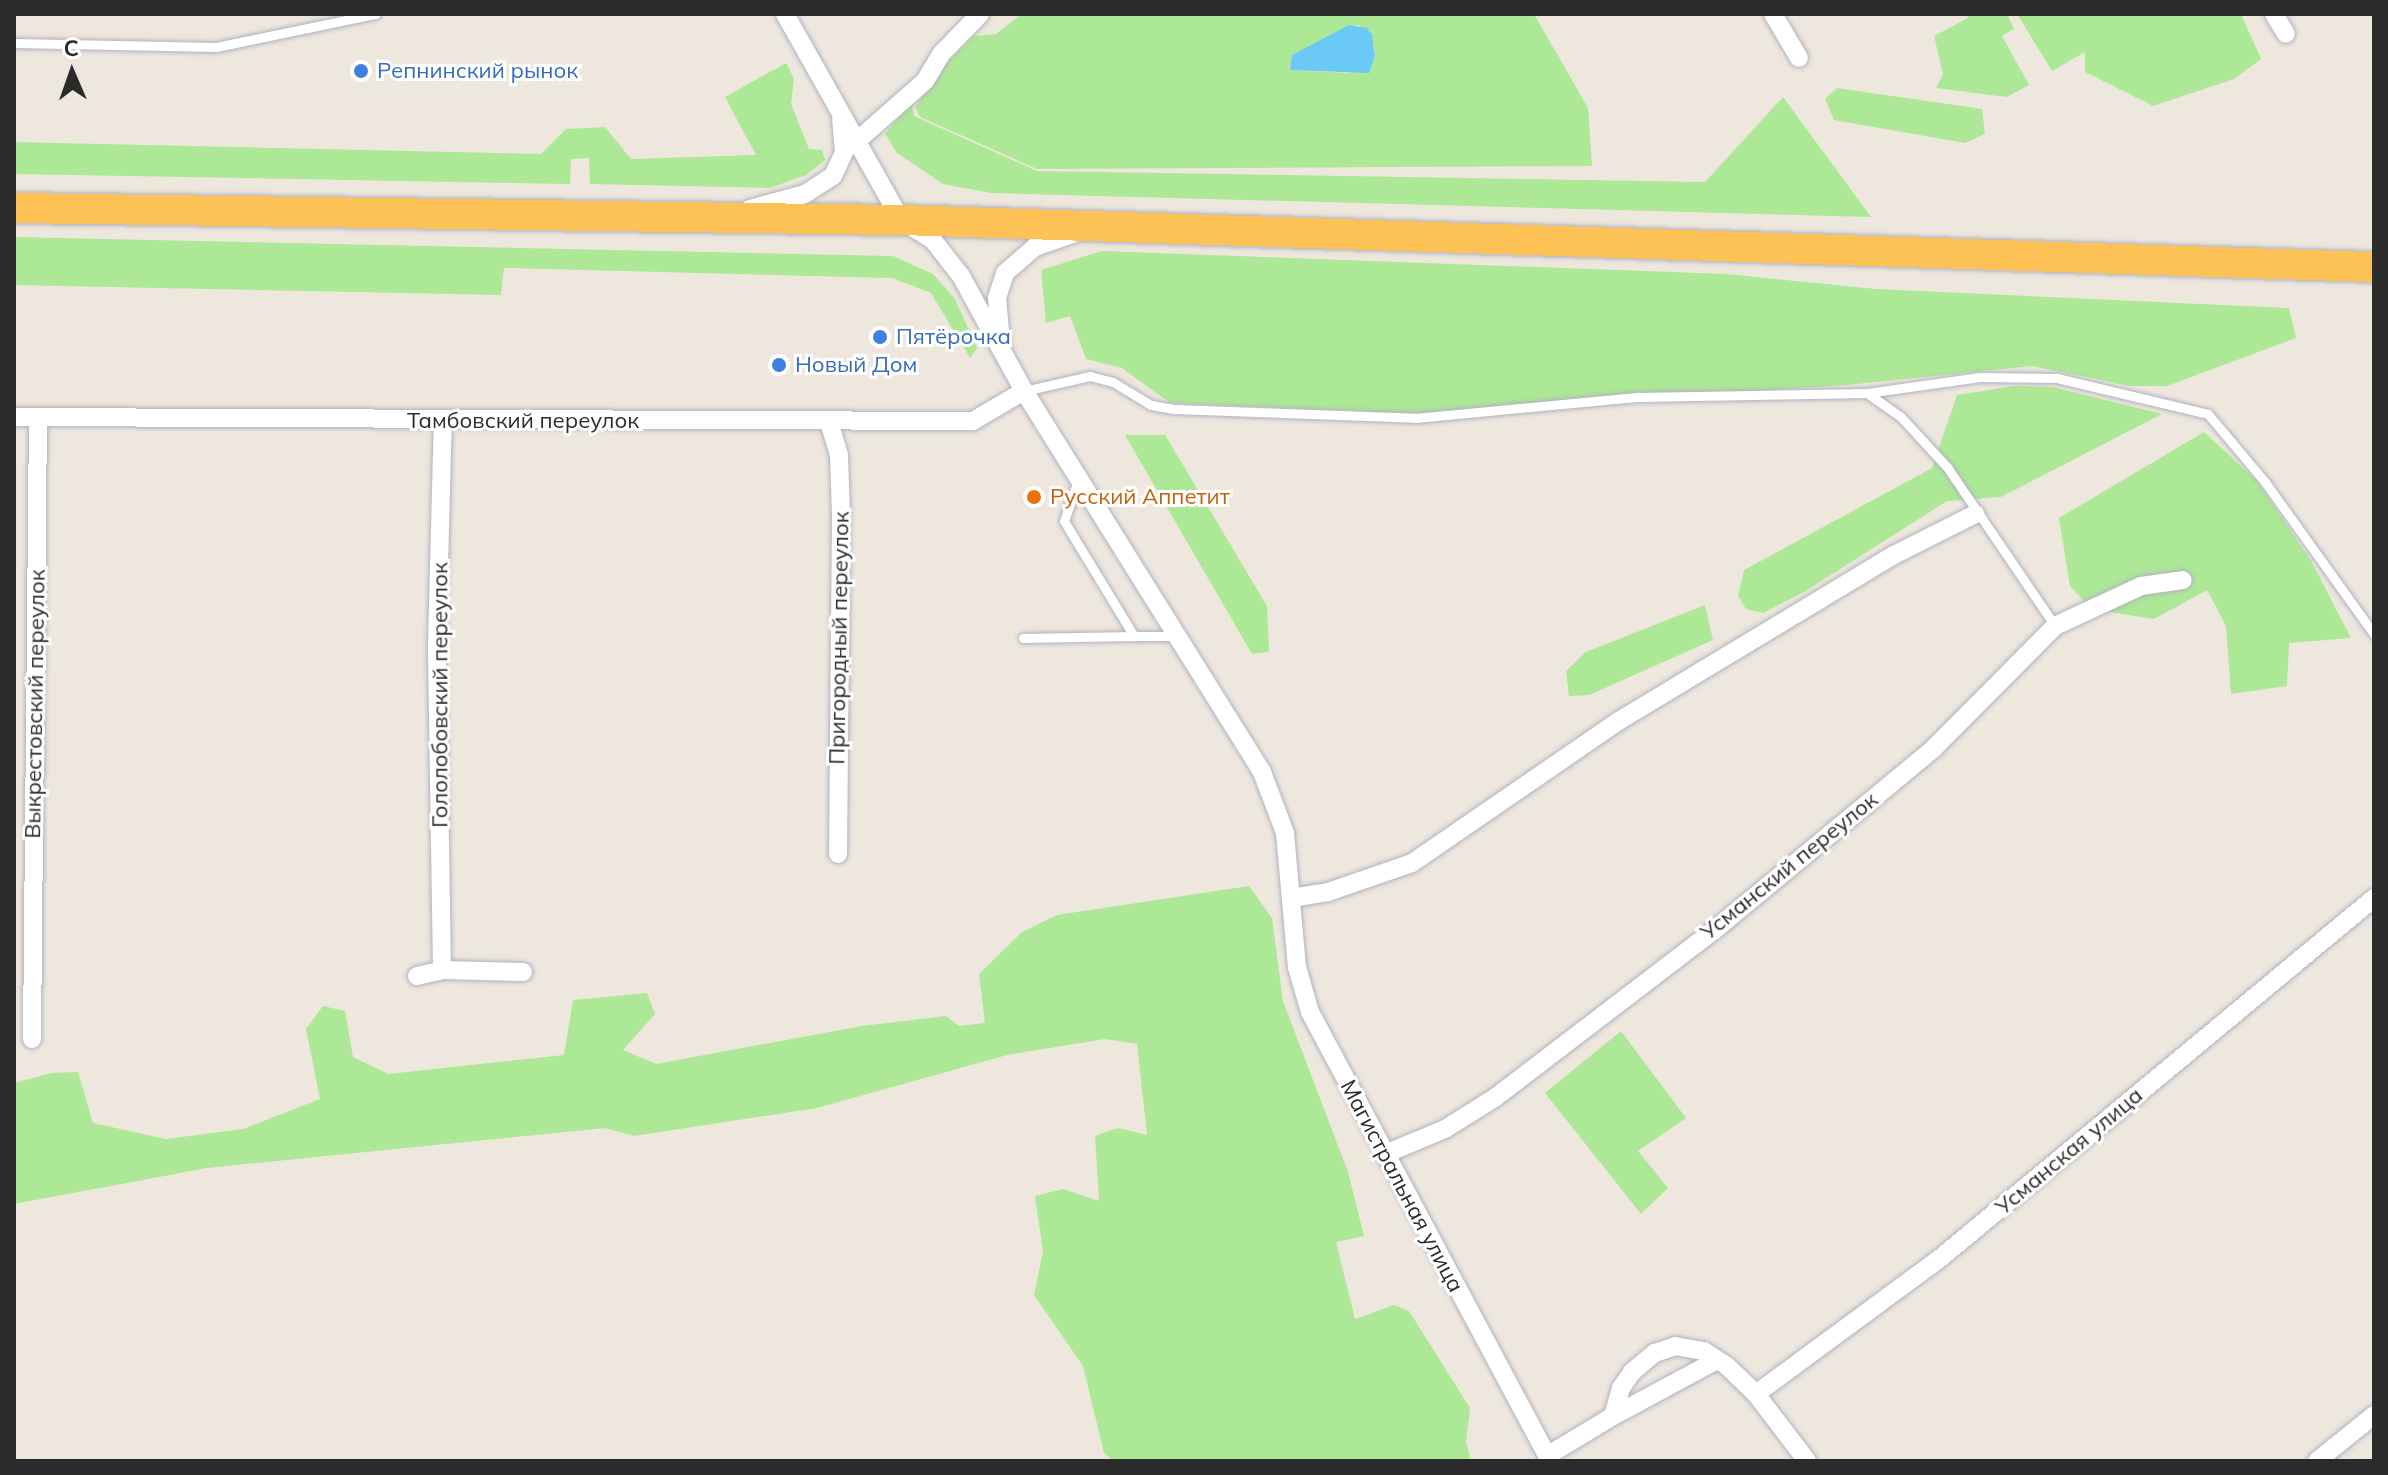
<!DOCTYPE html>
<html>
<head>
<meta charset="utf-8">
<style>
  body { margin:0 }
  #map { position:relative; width:2388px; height:1475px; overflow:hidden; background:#eee7dd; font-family:Mulish,sans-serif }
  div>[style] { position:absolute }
  .green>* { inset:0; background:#ade896 }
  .water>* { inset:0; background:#6ac9f6 }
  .roads { filter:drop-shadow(0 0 2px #b1b2c0) drop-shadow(0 0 2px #b1b2c0) }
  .service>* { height:9px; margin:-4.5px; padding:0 4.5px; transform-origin:4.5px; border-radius:4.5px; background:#fff }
  .minor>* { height:18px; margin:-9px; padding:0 9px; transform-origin:9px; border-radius:9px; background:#fff }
  .trunk>* { height:30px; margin:-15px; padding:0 15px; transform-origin:15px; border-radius:15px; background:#fcc256 }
  .dots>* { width:22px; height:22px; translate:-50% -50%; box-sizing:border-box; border:4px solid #fff; border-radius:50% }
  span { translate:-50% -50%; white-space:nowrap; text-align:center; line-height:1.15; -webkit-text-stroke:6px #fff; paint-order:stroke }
  .shop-label { font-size:22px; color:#366cbe }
  .left { translate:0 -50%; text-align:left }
  .street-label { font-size:22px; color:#2b2b2b }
  .food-label { font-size:22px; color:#c56008 }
  .frame { position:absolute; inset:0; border:16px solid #2b2b2b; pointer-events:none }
  .north { position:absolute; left:32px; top:32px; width:80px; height:80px; -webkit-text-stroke:6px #fff; paint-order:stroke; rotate:358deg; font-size:22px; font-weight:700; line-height:32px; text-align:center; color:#2b2b2b }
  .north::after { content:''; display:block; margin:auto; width:28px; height:36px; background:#2b2b2b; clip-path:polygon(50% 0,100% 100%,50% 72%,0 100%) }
</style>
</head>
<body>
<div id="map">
  <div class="green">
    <i style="clip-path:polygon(evenodd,1021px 14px,1534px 14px,1588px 108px,1592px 166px,1037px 169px,920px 117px,915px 107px,943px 67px,974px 36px,996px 34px,1021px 14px,1357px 25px,1370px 31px,1375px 50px,1350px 73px,1290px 70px,1292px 55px,1357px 25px)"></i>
    <i style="clip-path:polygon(1966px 14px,2007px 14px,2014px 29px,2002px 36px,2029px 85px,2007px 97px,1936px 88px,1943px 74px,1934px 36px,1968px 18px)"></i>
    <i style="clip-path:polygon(2017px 14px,2241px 14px,2261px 59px,2234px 79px,2153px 106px,2085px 72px,2085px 52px,2052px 71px)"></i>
    <i style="clip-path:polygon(786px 63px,794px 79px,791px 104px,809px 149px,822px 150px,825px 160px,806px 175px,770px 188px,590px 184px,589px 158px,571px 159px,570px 184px,14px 174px,14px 142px,541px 154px,566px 129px,605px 127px,631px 159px,756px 155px,725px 97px)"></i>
    <i style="clip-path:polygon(1837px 88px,1982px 109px,1985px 134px,1965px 143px,1834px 120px,1825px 99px)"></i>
    <i style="clip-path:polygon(1783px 97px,1871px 217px,991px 193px,943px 184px,897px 153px,885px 134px,912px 102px,914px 116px,1037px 171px,1705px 182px)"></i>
    <i style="clip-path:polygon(14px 237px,893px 256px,933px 274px,955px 299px,977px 348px,970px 358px,931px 293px,892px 278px,504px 268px,501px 295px,14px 285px)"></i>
    <i style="clip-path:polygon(1102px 251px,1726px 274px,1876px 289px,2289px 308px,2296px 338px,2167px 386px,2129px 386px,2032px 366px,1846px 385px,1413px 414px,1170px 403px,1122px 368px,1086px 359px,1070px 316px,1046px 323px,1041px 270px)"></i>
    <i style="clip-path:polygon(2014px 386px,2053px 387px,2162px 414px,2001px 497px,1947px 501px,1804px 592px,1763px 613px,1746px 609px,1738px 596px,1744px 570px,1932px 468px,1957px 395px)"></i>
    <i style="clip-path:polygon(2204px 432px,2256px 480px,2310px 559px,2351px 638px,2289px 643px,2287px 686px,2231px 694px,2226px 626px,2207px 590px,2154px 619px,2091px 609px,2070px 586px,2059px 518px)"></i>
    <i style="clip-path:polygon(1125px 435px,1165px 435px,1267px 606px,1269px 652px,1252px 654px)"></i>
    <i style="clip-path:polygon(1705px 605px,1713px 640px,1589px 695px,1569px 696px,1566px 671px,1586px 652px)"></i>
    <i style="clip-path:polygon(1249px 886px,1272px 918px,1283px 1001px,1348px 1172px,1364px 1236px,1336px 1242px,1355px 1319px,1394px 1305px,1409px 1311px,1470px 1408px,1466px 1441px,1471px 1461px,1113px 1461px,1104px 1453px,1083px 1366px,1034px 1295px,1043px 1251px,1035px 1196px,1063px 1189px,1099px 1201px,1095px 1136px,1118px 1128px,1147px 1135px,1137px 1044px,1105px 1039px,1007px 1055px,817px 1108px,634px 1136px,605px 1128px,207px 1168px,14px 1204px,14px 1083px,51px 1073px,78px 1072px,93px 1123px,166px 1139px,243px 1129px,320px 1099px,306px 1029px,323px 1006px,345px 1011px,353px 1057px,388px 1074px,564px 1055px,573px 1000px,647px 993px,655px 1014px,623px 1050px,656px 1064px,862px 1026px,946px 1016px,959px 1026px,985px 1023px,979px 974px,1022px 932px,1057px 915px)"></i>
    <i style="clip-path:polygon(1621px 1031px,1686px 1118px,1638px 1151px,1668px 1188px,1641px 1214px,1545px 1093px)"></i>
  </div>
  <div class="water">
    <i style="clip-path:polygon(1349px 25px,1367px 28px,1372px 35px,1375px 56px,1369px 73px,1290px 70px,1292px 55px)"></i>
  </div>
  <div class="roads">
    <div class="service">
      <i style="left:14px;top:43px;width:202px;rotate:1.1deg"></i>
      <i style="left:216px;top:47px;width:163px;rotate:-11.7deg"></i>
      <i style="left:1024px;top:391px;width:68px;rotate:-12.8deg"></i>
      <i style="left:1090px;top:376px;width:24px;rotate:15deg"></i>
      <i style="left:1113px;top:382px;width:44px;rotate:31.2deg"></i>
      <i style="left:1151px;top:405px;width:23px;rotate:10deg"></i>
      <i style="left:1174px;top:409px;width:241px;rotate:2.1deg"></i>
      <i style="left:1415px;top:418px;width:225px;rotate:-5.4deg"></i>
      <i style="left:1639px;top:397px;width:228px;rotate:-1deg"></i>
      <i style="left:1867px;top:393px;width:114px;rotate:-8.1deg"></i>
      <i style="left:1980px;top:377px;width:77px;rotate:0.7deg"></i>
      <i style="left:2057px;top:378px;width:155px;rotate:13.4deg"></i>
      <i style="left:2208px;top:414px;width:89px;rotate:50deg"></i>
      <i style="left:2265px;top:482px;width:187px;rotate:54.4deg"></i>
      <i style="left:1867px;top:393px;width:42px;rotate:35.2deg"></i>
      <i style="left:1901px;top:417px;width:68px;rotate:47.4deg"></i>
      <i style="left:1947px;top:467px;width:192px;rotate:55.8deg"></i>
      <i style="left:1078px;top:480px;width:43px;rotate:108.9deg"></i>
      <i style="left:1064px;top:521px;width:135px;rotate:58.7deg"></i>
      <i style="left:1134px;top:636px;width:39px"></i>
      <i style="left:1023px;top:638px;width:111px;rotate:-1deg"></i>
    </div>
    <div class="minor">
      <i style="left:785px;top:14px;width:236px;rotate:60.6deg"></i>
      <i style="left:901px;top:220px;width:36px;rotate:32deg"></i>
      <i style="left:932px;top:239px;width:47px;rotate:51.9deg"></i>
      <i style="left:961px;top:276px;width:131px;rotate:61.3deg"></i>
      <i style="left:1024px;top:391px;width:449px;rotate:58deg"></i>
      <i style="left:1262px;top:772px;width:65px;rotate:69.3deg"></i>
      <i style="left:1285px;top:833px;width:135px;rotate:84.9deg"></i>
      <i style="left:1297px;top:967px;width:47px;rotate:73.9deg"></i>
      <i style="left:1310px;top:1012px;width:509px;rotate:61.87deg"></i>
      <i style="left:1773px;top:14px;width:51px;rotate:59.4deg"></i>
      <i style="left:2274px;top:14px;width:23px;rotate:59deg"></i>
      <i style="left:858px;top:140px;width:89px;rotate:-41.4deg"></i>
      <i style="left:925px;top:81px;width:33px;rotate:-59deg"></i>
      <i style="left:942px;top:53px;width:54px;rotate:-45.7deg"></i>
      <i style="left:750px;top:209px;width:57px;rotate:-15.3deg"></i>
      <i style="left:805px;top:194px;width:33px;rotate:-33deg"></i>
      <i style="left:833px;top:176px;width:26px;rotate:-65deg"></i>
      <i style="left:844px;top:152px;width:33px;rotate:-95deg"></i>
      <i style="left:1001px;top:342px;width:44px;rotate:-95.2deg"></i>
      <i style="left:997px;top:298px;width:26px;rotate:-72deg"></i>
      <i style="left:1005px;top:273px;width:40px;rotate:-41deg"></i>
      <i style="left:1035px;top:247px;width:39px;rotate:-19deg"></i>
      <i style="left:14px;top:417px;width:959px;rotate:0.24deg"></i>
      <i style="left:973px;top:421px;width:59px;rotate:-30.5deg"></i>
      <i style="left:829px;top:422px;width:34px;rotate:73deg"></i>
      <i style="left:839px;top:455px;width:60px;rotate:88.1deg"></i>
      <i style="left:841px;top:515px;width:339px;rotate:90.5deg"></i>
      <i style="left:1291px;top:898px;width:37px;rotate:-9deg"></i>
      <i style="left:1328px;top:892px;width:89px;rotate:-19deg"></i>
      <i style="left:1412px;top:863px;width:249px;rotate:-34.5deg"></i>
      <i style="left:1617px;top:722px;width:323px;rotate:-31.1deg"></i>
      <i style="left:1894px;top:555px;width:91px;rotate:-26.8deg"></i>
      <i style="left:442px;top:970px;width:327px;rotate:-90.9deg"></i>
      <i style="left:437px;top:643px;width:222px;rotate:-88.5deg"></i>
      <i style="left:417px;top:976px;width:26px;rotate:-13deg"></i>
      <i style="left:442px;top:970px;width:81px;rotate:1.4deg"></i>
      <i style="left:32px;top:1039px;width:622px;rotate:-89.45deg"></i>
      <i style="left:1385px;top:1154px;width:65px;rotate:-22.6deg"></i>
      <i style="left:1445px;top:1129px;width:60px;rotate:-32.1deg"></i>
      <i style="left:1496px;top:1097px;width:280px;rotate:-37.4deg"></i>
      <i style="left:1718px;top:927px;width:281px;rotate:-39.6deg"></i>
      <i style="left:1934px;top:748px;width:172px;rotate:-45.2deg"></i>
      <i style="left:2055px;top:626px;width:95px;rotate:-24.9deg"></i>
      <i style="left:2141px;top:586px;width:42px;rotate:-8.1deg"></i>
      <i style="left:1756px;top:1394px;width:226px;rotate:-36.4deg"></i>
      <i style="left:1938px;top:1260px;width:567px;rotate:-39.7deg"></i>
      <i style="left:1613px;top:1416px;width:118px;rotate:-28.3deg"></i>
      <i style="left:1547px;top:1456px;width:77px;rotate:-31.2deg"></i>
      <i style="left:1613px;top:1416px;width:29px;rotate:-74deg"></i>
      <i style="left:1621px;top:1388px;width:19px;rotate:-55deg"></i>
      <i style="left:1632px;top:1372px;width:30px;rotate:-40deg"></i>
      <i style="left:1655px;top:1353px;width:21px;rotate:-19deg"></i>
      <i style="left:1675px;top:1346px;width:29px;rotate:10deg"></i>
      <i style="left:1704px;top:1351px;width:27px;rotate:33deg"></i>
      <i style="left:1727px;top:1366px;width:40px;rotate:44deg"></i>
      <i style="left:1756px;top:1394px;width:84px;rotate:52.7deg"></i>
      <i style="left:2317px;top:1461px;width:73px;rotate:-38.9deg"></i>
    </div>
    <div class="trunk">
      <i style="left:14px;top:208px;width:887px;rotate:0.78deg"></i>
      <i style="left:901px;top:220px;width:1474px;rotate:1.83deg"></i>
    </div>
  </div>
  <div class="dots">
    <i style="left:361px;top:71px;background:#3f7fe0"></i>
    <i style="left:880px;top:337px;background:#3f7fe0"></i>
    <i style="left:779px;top:365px;background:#3f7fe0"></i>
    <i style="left:1034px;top:497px;background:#e8710a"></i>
  </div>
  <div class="shop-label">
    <span class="left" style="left:377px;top:71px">Репнинский рынок</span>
    <span class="left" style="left:896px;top:337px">Пятёрочка</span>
    <span class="left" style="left:795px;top:365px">Новый Дом</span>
  </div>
  <div class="street-label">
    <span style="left:523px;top:421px">Тамбовский переулок</span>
    <span style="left:839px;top:638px;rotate:-89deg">Пригородный переулок</span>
    <span style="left:440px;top:695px;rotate:-90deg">Гололобовский переулок</span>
    <span style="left:35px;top:704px;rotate:-89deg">Выкрестовский переулок</span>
    <span style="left:1789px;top:866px;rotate:-39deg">Усманский переулок</span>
    <span style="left:2069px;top:1151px;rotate:-40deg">Усманская улица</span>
    <span style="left:1402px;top:1186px;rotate:62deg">Магистральная улица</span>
  </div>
  <div class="food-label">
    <span class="left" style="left:1050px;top:497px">Русский Аппетит</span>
  </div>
  <div class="frame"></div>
  <div class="north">С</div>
</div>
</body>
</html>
